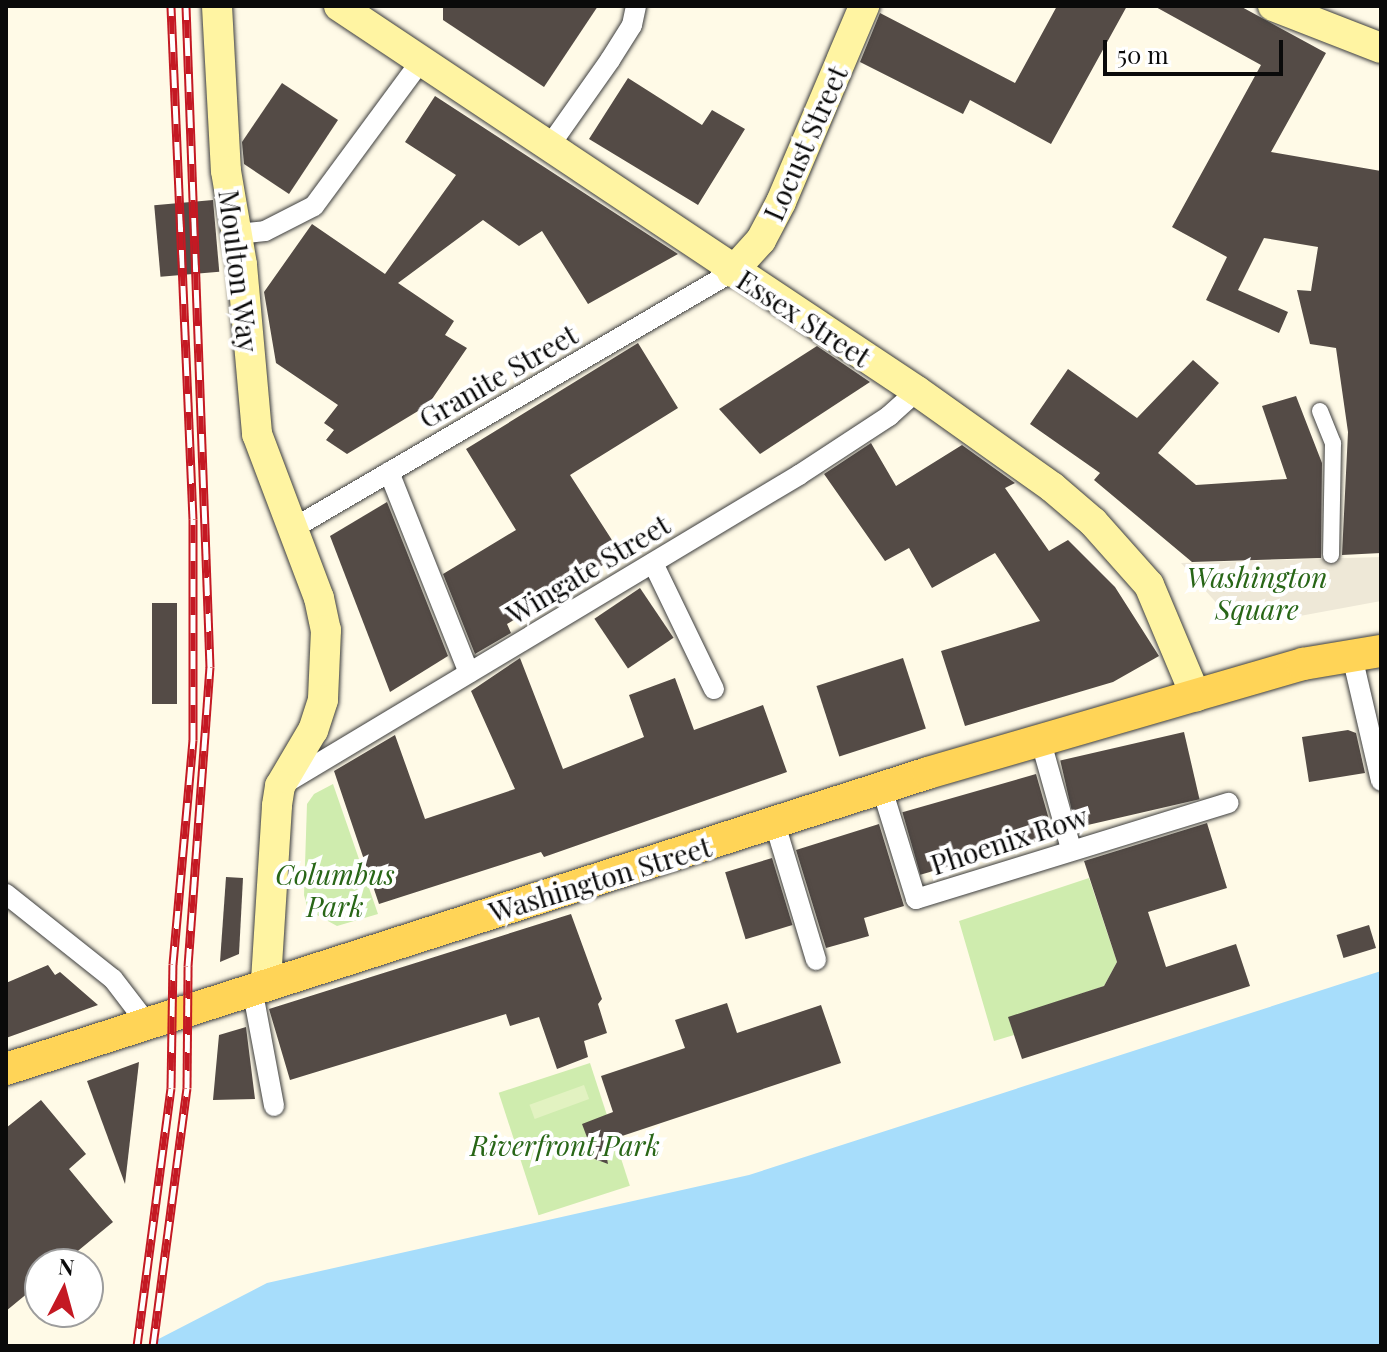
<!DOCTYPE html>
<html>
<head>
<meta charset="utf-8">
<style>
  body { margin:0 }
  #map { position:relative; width:1387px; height:1352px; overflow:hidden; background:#fffae7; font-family:"Playfair Display",serif }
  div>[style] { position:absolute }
  .green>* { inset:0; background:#cfecae; transform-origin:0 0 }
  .pitch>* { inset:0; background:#e2f2c1; transform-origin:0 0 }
  .plaza>* { inset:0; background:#eee8d7 }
  .water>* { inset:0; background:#a7ddfb }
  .building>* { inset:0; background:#544b46; transform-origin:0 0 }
  .roads { filter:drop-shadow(0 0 2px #3d3d3d) drop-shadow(0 0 2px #3d3d3d) }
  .pedestrian>* { height:16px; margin:-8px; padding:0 8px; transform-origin:8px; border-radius:8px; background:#fff }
  .minor>* { height:20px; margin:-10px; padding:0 10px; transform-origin:10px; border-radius:10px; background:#fff }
  .secondary>* { height:30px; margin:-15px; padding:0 15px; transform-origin:15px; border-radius:15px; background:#fff4a2 }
  .primary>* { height:32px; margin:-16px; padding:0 16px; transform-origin:16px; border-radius:16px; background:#ffd457 }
  .rail>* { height:9px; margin-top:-4.5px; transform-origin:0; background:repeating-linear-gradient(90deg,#fff 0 18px,#c41923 0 36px); box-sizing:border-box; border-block:2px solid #c41923 }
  span { translate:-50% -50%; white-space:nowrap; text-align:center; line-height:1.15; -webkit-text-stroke:8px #fff; paint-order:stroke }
  .street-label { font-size:28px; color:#0a0a0a }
  .park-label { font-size:28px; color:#286617; font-style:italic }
  .frame { position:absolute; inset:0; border:8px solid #0a0a0a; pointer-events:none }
  .north { position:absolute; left:24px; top:1248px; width:80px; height:80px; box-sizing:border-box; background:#fff; border:2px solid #9d9d9d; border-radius:50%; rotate:6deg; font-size:22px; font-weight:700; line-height:32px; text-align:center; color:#0a0a0a }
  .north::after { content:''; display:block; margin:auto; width:28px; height:36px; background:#c41923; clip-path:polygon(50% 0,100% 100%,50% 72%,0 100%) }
  .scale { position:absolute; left:1103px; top:40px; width:180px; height:36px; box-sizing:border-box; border:4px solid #0a0a0a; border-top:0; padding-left:10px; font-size:24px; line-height:28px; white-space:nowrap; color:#0a0a0a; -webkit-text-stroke:6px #fff; paint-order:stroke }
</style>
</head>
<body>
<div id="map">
  <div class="green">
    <i style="clip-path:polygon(333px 784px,378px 914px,337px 926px,308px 910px,304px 895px,307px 804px,314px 794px)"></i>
    <i style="clip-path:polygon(1089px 878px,1117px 962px,1104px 986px,1009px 1018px,1014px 1035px,994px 1041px,959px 921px)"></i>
    <i style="left:590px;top:1063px;width:129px;height:96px;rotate:72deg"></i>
  </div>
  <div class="pitch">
    <i style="left:584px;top:1085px;width:15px;height:58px;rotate:70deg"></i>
  </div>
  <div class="plaza">
    <i style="clip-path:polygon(1381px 557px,1381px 601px,1257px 624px,1228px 616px,1181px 563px)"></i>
  </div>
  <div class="water">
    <i style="clip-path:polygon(1381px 971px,1381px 1346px,145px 1346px,267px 1283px,749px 1175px)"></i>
  </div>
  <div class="building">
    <i style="clip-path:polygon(443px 6px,598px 6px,544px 87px,443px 20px)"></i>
    <i style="clip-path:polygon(1057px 6px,1127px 6px,1051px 144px,970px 100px,963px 114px,860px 62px,880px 13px,1015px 83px)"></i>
    <i style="clip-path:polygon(1154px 6px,1240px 6px,1326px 53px,1271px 152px,1381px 171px,1381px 553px,1342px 555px,1348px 432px,1336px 348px,1310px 344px,1297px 290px,1311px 291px,1318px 247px,1264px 238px,1238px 290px,1288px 312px,1279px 333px,1206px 300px,1227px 257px,1172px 227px,1261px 65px)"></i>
    <i style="clip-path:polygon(628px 78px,702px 125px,712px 110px,745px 129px,698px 205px,589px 139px)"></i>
    <i style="clip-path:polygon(282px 83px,338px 120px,289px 194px,244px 164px,242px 142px)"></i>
    <i style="clip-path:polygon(435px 96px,678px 254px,588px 304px,542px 231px,519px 246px,483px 220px,398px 283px,454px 321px,445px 335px,467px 348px,428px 405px,347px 454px,326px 440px,334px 430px,324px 423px,338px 405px,276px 363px,264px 292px,312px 224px,385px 274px,456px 175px,405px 142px)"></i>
    <i style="left:213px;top:200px;width:72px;height:59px;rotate:85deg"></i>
    <i style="clip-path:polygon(638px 343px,678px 408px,570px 475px,621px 554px,507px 624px,511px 633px,475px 654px,443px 574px,516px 530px,466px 449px)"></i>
    <i style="clip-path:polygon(817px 346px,870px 382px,760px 454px,719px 409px)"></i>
    <i style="clip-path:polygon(1193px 360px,1219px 383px,1158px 453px,1196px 485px,1287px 479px,1262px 406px,1296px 396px,1322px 463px,1321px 558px,1192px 562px,1094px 480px,1100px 473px,1030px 424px,1068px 369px,1137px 418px)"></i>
    <i style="clip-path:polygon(871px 443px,896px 486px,962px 445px,1015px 483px,1005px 488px,1049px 551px,1068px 540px,1115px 587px,1159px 656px,1113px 682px,965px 726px,941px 651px,1040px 621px,995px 553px,932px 588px,909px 548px,885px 561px,824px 474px)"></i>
    <i style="clip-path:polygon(387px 502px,448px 656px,390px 692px,330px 536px)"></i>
    <i style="left:640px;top:588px;width:60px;height:55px;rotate:56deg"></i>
    <i style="left:152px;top:603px;width:25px;height:101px"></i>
    <i style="clip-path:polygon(520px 658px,563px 769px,644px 737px,629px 695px,675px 678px,694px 730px,763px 705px,787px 772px,544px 857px,541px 852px,379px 904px,334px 771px,395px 735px,425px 819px,515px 789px,471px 691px)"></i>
    <i style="left:903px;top:658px;width:74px;height:91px;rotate:72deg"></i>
    <i style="clip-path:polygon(1348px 730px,1356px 733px,1365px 773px,1309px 782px,1302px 737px)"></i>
    <i style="left:1184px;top:732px;width:69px;height:127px;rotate:77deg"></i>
    <i style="left:1036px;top:774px;width:65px;height:139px;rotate:74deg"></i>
    <i style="clip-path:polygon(1207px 823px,1227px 888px,1148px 912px,1166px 967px,1236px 944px,1250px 986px,1022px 1059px,1008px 1017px,1104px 986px,1117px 962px,1084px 861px)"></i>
    <i style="clip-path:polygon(879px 824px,904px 906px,864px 918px,869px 936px,826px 948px,796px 850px)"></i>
    <i style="left:772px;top:858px;width:70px;height:49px;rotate:73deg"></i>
    <i style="clip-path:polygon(226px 877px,243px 878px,239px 954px,220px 962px)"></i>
    <i style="clip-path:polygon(571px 914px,602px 999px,598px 1004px,607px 1033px,584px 1041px,588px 1057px,557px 1069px,539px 1017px,510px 1026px,506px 1014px,290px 1080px,269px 1009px)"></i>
    <i style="left:1369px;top:925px;width:24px;height:34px;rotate:73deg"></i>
    <i style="clip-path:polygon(48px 965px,55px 975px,60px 972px,98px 1005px,6px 1038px,6px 983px)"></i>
    <i style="clip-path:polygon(727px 1003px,737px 1033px,821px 1005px,841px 1063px,604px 1142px,608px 1164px,566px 1148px,588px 1140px,582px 1124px,613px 1112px,601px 1076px,685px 1048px,675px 1020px)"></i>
    <i style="clip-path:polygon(246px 1027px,255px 1099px,213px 1100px,219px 1035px)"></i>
    <i style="clip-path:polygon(139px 1062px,125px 1184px,87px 1081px)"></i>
    <i style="clip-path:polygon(41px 1100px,86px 1154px,69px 1169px,113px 1222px,62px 1264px,40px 1264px,40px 1283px,6px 1311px,6px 1128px)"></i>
  </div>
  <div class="roads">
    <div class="pedestrian">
      <i style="left:1320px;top:411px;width:35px;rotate:68deg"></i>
      <i style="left:1333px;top:443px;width:112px;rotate:91deg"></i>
    </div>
    <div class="minor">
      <i style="left:548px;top:148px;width:108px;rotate:-54.8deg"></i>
      <i style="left:610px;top:60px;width:41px;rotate:-57.8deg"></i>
      <i style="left:632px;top:25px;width:19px;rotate:-78deg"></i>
      <i style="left:237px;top:234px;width:28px;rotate:-6deg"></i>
      <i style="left:265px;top:231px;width:55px;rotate:-27deg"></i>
      <i style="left:314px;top:206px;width:179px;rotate:-53.6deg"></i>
      <i style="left:389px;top:472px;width:216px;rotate:68.3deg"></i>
      <i style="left:292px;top:529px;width:510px;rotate:-30.29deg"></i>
      <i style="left:653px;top:563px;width:140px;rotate:64.2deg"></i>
      <i style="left:1352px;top:656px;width:128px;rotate:76.9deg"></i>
      <i style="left:1041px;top:742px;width:111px;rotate:74.3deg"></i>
      <i style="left:284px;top:784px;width:601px;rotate:-30.96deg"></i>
      <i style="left:799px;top:475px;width:108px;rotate:-33.2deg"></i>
      <i style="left:889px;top:416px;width:38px;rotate:-42deg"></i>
      <i style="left:882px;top:789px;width:115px;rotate:72.8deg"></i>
      <i style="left:916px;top:899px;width:327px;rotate:-17.1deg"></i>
      <i style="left:775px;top:824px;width:142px;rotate:73.2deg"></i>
      <i style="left:6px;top:894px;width:137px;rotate:38.5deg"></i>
      <i style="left:113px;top:979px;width:54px;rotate:52.5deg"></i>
      <i style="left:252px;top:988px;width:120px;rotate:79.4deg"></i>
    </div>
    <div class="secondary">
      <i style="left:217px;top:6px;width:165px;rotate:86.9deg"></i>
      <i style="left:226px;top:171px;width:95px;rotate:80.3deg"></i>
      <i style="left:242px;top:265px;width:170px;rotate:84.9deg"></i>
      <i style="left:257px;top:434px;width:175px;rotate:69.3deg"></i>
      <i style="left:319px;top:598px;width:33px;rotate:78deg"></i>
      <i style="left:326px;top:630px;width:70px;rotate:92.5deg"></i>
      <i style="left:323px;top:700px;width:32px;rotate:108deg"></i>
      <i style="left:313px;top:730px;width:65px;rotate:120.5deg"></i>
      <i style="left:280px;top:786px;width:20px;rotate:99deg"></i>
      <i style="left:277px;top:806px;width:177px;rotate:93.6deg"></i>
      <i style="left:339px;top:6px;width:694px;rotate:33.67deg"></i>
      <i style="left:917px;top:391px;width:166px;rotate:35.4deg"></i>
      <i style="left:1052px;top:487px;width:54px;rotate:40.5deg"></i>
      <i style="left:1093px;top:522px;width:84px;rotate:48.4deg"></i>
      <i style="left:1149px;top:585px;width:121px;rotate:67.2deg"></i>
      <i style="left:1273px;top:6px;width:116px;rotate:21.3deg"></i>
      <i style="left:732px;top:272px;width:43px;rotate:-47.8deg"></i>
      <i style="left:761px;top:240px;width:43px;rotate:-62.2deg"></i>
      <i style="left:781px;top:202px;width:213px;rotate:-67deg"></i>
    </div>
    <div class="primary">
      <i style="left:6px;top:1069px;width:968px;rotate:-17.8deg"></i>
      <i style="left:928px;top:773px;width:391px;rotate:-16.2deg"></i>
      <i style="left:1303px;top:664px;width:79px;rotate:-9.5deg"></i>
    </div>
  </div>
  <div class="rail">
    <i style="left:137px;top:1346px;width:260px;rotate:-82.5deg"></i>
    <i style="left:171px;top:1088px;width:124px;rotate:-89.1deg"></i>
    <i style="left:173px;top:964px;width:225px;rotate:-84.9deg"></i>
    <i style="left:193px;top:740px;width:221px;rotate:-90deg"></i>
    <i style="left:193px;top:519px;width:513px;rotate:-92.46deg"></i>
    <i style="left:153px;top:1346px;width:260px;rotate:-82.5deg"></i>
    <i style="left:187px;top:1088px;width:122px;rotate:-89.5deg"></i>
    <i style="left:188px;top:966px;width:300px;rotate:-85.8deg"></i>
    <i style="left:210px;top:667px;width:661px;rotate:-92.08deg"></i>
  </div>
  <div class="street-label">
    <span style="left:805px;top:143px;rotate:-66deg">Locust Street</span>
    <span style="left:239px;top:271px;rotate:83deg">Moulton Way</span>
    <span style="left:804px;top:318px;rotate:33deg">Essex Street</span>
    <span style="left:498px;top:376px;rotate:-30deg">Granite Street</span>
    <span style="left:588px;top:569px;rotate:-31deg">Wingate Street</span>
    <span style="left:1009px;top:840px;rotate:-18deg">Phoenix Row</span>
    <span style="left:600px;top:879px;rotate:-17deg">Washington Street</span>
  </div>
  <div class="park-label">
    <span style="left:1257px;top:593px">Washington<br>Square</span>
    <span style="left:335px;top:890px">Columbus<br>Park</span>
    <span style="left:565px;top:1145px">Riverfront Park</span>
  </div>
  <div class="frame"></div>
  <div class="north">N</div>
  <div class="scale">50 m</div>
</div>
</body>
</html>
